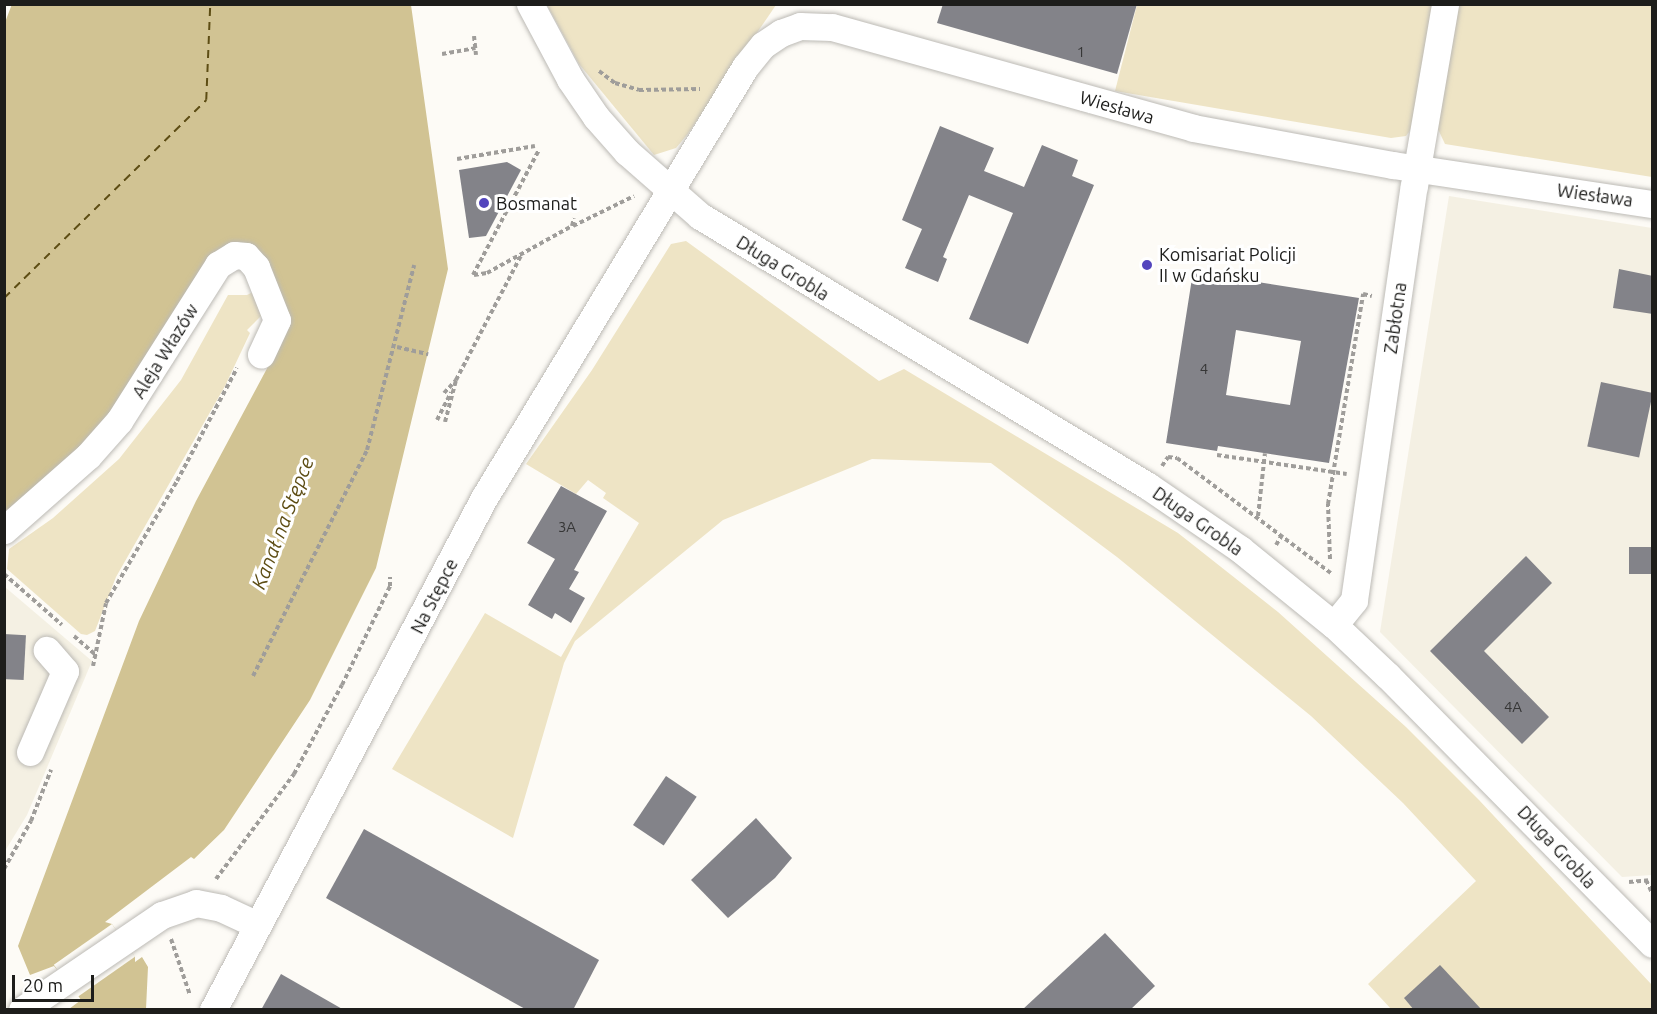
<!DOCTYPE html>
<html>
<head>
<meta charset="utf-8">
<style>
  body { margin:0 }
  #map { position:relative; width:1657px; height:1014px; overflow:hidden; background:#fdfbf6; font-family:Ubuntu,sans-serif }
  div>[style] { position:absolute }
  .built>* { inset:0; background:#f4f0e3 }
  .green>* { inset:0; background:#eee4c5 }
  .water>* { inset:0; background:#d1c393 }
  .pier>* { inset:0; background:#fdfbf6; transform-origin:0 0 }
  .ferry>* { height:1.5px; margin-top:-0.75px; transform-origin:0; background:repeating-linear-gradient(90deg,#5d4d14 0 8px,transparent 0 14px) }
  .building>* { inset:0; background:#838389; transform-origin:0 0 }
  .path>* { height:4px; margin-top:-2px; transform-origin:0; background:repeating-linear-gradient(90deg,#9f9d9a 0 4.5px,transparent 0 7.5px) }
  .roads { filter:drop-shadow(0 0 2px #bcbab5) drop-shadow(0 0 2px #bcbab5) }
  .minor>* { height:27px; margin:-13.5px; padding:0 13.5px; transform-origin:13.5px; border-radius:13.5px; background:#fff }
  .dots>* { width:16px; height:16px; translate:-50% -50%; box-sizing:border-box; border:3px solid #fff; border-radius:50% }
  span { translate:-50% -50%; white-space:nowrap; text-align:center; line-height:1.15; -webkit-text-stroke:6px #fff; paint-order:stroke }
  .number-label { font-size:15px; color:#363636 }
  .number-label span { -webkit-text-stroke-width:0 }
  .street-label { font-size:18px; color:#1d1d1b }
  .poi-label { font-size:18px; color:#1d1d1b }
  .left { translate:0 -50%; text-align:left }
  .water-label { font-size:20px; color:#5d4d14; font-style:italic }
  .frame { position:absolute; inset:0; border:6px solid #1d1d1b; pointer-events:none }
  .scale { position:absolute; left:12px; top:975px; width:82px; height:27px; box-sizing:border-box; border:3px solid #1d1d1b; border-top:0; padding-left:8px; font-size:18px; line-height:21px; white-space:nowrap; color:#1d1d1b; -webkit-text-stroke:4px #fff; paint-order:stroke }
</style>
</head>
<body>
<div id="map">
  <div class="built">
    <i style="clip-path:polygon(1449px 196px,1652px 228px,1652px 875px,1622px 877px,1380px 632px)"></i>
    <i style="clip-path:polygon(5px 587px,92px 661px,27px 815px,5px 851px)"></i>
  </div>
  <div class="green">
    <i style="clip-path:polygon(547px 5px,776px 5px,687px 135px,676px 148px,654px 155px,579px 64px)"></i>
    <i style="clip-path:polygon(1137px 5px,1436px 5px,1414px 125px,1406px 136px,1391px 138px,1115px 91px)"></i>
    <i style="clip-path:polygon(1459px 5px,1652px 5px,1652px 177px,1445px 144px,1437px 127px)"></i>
    <i style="clip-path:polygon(686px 241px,879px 381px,904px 369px,1178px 533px,1278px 612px,1406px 727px,1479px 800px,1652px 985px,1652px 1009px,1391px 1009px,1368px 984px,1476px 881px,1403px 803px,1311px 716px,1117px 557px,991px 463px,872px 459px,723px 520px,575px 641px,564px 663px,513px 838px,392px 769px,485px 613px,561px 657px,639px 523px,603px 498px,606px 493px,588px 480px,576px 494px,526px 464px,592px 370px,671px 244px)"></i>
    <i style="clip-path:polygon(255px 291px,262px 315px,247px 330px,250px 333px,225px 386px,116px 577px,95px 631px,87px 635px,81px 634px,7px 569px,9px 549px,53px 518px,119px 459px,181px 380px,228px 295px,247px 295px)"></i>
  </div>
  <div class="water">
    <i style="clip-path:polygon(12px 4px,411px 5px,448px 269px,376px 568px,310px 700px,224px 830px,194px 859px,191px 857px,105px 922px,112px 924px,135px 957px,135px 962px,142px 957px,148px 967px,146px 1009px,69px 1009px,81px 1000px,79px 997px,54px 966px,30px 975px,18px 946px,139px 621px,196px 501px,287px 331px,243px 243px,82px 451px,5px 516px,4px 25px)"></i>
  </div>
  <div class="pier">
    <i style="left:112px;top:924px;width:40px;height:71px;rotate:55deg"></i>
  </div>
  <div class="ferry">
    <i style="left:4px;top:298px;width:283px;rotate:-44.4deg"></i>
    <i style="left:206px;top:100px;width:96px;rotate:-87.6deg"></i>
  </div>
  <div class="building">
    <i style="clip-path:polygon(943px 4px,1137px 4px,1117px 74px,937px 23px)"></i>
    <i style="clip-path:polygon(940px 126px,994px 148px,984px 171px,1024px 187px,1042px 145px,1078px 160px,1072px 176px,1094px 185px,1028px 344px,969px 319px,1013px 213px,969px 195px,943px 257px,947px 259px,938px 282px,905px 268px,922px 229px,902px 220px)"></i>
    <i style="clip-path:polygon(507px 162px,521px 170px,486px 236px,469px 238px,459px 170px)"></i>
    <i style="clip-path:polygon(1619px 269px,1653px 276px,1653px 314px,1613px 308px)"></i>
    <i style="clip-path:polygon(evenodd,1193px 272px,1359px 298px,1329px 463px,1218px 446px,1217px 451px,1166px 443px,1193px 272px,1236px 330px,1301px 341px,1290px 405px,1226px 395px,1236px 330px)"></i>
    <i style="left:1601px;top:382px;width:53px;height:66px;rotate:12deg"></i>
    <i style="clip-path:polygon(561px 486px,607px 511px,574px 570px,579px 572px,569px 589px,585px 598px,571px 623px,555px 613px,552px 619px,528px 605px,555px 559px,527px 543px)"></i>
    <i style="left:1653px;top:547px;width:27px;height:24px;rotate:90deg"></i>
    <i style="clip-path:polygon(1526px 556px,1552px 583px,1484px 651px,1549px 717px,1522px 744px,1430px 651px)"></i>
    <i style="left:4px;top:634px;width:22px;height:45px;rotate:3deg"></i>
    <i style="left:666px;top:776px;width:37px;height:59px;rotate:34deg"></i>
    <i style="clip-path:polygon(756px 818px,792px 858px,775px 878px,728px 918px,691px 880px)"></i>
    <i style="clip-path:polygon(364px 829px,599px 960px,573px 1010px,527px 1010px,326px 898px)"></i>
    <i style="clip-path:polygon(1105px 933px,1155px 986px,1130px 1010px,1022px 1010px)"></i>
    <i style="clip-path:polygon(1440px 965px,1482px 1010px,1414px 1010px,1404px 998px)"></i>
    <i style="clip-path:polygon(281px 974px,344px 1010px,261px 1010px)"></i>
  </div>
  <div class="path">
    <i style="left:474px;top:36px;width:19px;rotate:84deg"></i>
    <i style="left:442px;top:54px;width:34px;rotate:-10deg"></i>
    <i style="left:599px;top:71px;width:20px;rotate:37deg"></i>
    <i style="left:615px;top:83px;width:25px;rotate:16deg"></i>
    <i style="left:639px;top:90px;width:61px;rotate:-0.9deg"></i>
    <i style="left:457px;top:159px;width:79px;rotate:-9.5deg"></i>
    <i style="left:573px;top:226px;width:68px;rotate:-26.2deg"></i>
    <i style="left:473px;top:275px;width:141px;rotate:-62.2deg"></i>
    <i style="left:474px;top:275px;width:13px;rotate:-9deg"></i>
    <i style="left:487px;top:273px;width:97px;rotate:-28.9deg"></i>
    <i style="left:572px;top:226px;width:8px;rotate:-76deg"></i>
    <i style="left:397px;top:347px;width:32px;rotate:13deg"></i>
    <i style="left:444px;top:393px;width:18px;rotate:-47deg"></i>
    <i style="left:456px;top:380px;width:142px;rotate:-62.4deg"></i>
    <i style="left:437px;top:420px;width:31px;rotate:-63deg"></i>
    <i style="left:445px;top:422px;width:43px;rotate:-75.3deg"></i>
    <i style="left:1217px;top:455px;width:131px;rotate:8.3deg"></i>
    <i style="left:1162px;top:466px;width:11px;rotate:-56deg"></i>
    <i style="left:1168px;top:457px;width:9px;rotate:6deg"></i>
    <i style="left:1177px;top:458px;width:192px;rotate:36.8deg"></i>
    <i style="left:1258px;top:516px;width:63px;rotate:-83.7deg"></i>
    <i style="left:1276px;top:545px;width:12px;rotate:-59deg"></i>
    <i style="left:1330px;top:559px;width:55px;rotate:-92.1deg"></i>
    <i style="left:1328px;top:504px;width:213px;rotate:-80.5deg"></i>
    <i style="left:1363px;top:294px;width:9px;rotate:13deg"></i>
    <i style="left:4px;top:574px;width:77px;rotate:41.3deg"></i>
    <i style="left:74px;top:636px;width:30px;rotate:41deg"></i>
    <i style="left:93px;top:666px;width:64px;rotate:-78.3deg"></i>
    <i style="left:106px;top:603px;width:141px;rotate:-59.8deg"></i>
    <i style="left:177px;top:481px;width:128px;rotate:-62deg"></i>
    <i style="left:253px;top:676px;width:253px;rotate:-63.2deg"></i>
    <i style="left:367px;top:450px;width:191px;rotate:-75.7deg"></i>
    <i style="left:4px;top:869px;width:55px;rotate:-60.6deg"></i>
    <i style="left:31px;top:821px;width:55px;rotate:-68.6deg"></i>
    <i style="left:216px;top:879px;width:131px;rotate:-53.4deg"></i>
    <i style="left:294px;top:774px;width:101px;rotate:-61.7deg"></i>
    <i style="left:342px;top:685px;width:110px;rotate:-64.1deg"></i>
    <i style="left:390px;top:586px;width:9px;rotate:-90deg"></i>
    <i style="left:1646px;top:880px;width:14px;rotate:65deg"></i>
    <i style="left:1629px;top:882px;width:23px;rotate:-5deg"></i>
    <i style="left:171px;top:939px;width:59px;rotate:71.3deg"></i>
  </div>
  <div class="roads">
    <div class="minor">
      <i style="left:530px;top:4px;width:85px;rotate:61.9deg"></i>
      <i style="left:570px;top:79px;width:46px;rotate:55.6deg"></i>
      <i style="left:596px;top:117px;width:47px;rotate:48.5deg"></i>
      <i style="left:627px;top:152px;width:97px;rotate:41.2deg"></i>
      <i style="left:700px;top:216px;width:523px;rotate:31.08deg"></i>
      <i style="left:1148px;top:486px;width:112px;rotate:34.4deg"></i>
      <i style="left:1240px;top:549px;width:121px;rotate:39deg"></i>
      <i style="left:1334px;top:625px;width:74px;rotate:43.4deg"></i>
      <i style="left:1388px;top:676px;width:376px;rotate:45.4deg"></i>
      <i style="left:4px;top:530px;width:112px;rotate:-41.4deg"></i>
      <i style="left:88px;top:456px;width:47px;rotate:-48.5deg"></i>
      <i style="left:119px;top:421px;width:185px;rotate:-57.6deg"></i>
      <i style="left:218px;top:265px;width:19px;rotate:-32deg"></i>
      <i style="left:234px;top:255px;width:12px;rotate:5deg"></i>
      <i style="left:246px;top:256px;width:15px;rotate:48deg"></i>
      <i style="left:256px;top:267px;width:57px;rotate:68.4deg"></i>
      <i style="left:277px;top:320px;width:38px;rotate:115deg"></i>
      <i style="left:1334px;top:625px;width:32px;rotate:-51deg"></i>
      <i style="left:1354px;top:600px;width:418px;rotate:-81.8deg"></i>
      <i style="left:1414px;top:186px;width:185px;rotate:-80.3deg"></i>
      <i style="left:30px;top:752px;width:88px;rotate:-66.6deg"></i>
      <i style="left:65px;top:671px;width:28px;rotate:-131deg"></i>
      <i style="left:22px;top:1010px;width:169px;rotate:-34.2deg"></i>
      <i style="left:162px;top:915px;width:36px;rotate:-19deg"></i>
      <i style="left:196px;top:903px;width:25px;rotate:11deg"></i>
      <i style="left:221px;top:908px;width:38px;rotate:25deg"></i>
      <i style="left:213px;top:1010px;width:579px;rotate:-62.11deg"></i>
      <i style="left:484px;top:498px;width:504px;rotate:-58.8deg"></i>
      <i style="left:745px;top:67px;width:28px;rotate:-51deg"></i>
      <i style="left:763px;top:45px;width:22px;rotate:-34deg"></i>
      <i style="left:781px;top:33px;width:20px;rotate:-20deg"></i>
      <i style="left:800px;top:26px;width:32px;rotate:2deg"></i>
      <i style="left:832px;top:27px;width:375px;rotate:15.6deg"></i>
      <i style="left:1193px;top:128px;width:203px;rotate:10.5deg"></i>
      <i style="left:1393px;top:165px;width:262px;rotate:8.6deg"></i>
    </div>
  </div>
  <div class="dots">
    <i style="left:484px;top:203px;background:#5345bd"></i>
    <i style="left:1147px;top:265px;background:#5345bd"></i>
  </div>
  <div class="number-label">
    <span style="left:1081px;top:52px">1</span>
    <span style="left:1204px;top:369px">4</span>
    <span style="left:567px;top:527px">3A</span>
    <span style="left:1513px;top:707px">4A</span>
  </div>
  <div class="street-label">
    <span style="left:1117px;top:107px;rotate:16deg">Wiesława</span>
    <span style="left:1595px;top:195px;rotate:8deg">Wiesława</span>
    <span style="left:783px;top:268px;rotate:32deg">Długa Grobla</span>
    <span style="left:1395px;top:318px;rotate:-82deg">Zabłotna</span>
    <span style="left:165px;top:351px;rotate:-58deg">Aleja Włazów</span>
    <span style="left:1198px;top:521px;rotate:35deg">Długa Grobla</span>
    <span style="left:434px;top:596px;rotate:-63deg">Na Stępce</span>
    <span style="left:1557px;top:847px;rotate:47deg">Długa Grobla</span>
  </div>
  <div class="poi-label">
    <span class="left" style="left:496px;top:203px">Bosmanat</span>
    <span class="left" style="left:1159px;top:265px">Komisariat Policji<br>II w Gdańsku</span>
  </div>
  <div class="water-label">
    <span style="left:282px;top:523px;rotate:-69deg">Kanał na Stępce</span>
  </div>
  <div class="frame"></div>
  <div class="scale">20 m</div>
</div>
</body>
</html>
